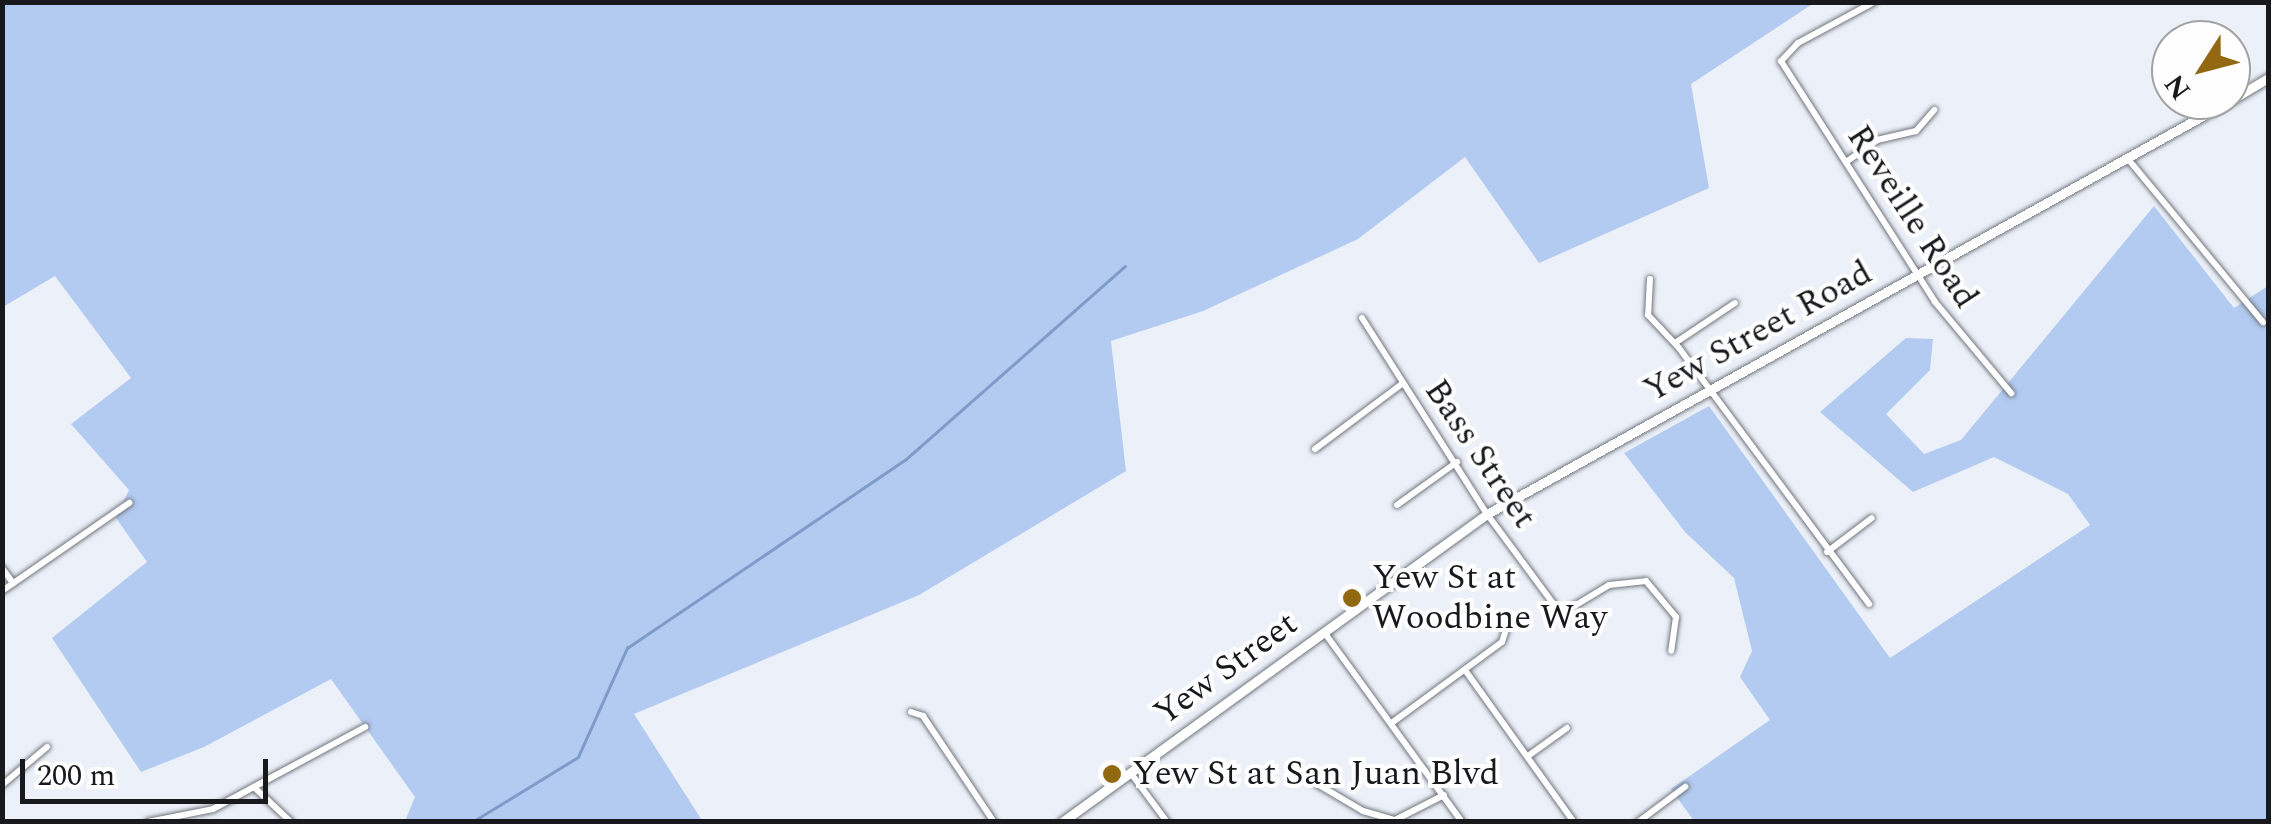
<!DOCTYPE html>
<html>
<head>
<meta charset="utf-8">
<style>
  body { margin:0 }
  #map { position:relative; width:2271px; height:824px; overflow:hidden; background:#ecf1f9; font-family:Spectral,serif }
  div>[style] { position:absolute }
  .green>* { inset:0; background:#b3cbf1 }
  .stream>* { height:2.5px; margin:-1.25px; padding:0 1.25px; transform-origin:1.25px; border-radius:1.25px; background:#7e9bc9 }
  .roads { filter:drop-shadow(0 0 2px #71767e) drop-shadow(0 0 2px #71767e) }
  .minor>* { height:6px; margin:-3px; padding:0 3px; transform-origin:3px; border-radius:3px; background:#fff }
  .tertiary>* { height:9px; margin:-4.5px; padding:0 4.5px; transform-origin:4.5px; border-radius:4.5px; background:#fff }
  .dots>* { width:28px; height:28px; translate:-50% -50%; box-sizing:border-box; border:5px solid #fefefe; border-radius:50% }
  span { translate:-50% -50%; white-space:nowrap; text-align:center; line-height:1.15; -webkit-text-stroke:8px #fefefe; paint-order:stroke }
  .street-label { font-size:35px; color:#17191c }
  .poi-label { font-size:35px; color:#17191c }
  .left { translate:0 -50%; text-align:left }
  .frame { position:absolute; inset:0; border:5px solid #17191c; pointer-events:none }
  .north { position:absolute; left:2151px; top:20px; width:100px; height:100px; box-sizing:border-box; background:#fefefe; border:2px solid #a2a2a4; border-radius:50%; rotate:234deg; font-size:28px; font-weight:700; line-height:40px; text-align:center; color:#17191c }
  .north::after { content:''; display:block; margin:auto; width:35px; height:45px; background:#926811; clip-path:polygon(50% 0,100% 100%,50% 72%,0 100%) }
  .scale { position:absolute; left:20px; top:759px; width:248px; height:45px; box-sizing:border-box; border:5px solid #17191c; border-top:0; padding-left:12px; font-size:30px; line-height:35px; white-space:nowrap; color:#17191c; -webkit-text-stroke:8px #fefefe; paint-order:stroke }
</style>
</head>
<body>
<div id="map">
  <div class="green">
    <i style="clip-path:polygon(2px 3px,1814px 3px,1691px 84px,1709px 188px,1539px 263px,1465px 157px,1358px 239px,1203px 311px,1111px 341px,1126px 471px,919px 595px,634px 714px,703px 822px,405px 821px,415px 797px,331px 679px,204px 747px,141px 772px,52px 638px,147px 562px,116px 518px,129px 490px,71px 424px,131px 378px,55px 276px,3px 307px)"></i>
    <i style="clip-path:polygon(2154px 206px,2234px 308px,2268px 286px,2268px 821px,1694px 821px,1671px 789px,1770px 720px,1740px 677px,1752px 651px,1734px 578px,1685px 532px,1624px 453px,1709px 406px,1890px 658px,2090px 525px,2068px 494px,1994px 457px,1913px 492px,1820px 412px,1906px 338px,1933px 339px,1930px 370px,1886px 414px,1924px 454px,1961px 440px)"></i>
  </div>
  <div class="stream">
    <i style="left:472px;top:822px;width:124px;rotate:-31.5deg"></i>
    <i style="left:578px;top:757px;width:120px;rotate:-65.8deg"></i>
    <i style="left:627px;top:648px;width:336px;rotate:-34.1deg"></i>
    <i style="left:905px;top:460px;width:293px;rotate:-41.4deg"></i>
  </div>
  <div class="roads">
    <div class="minor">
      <i style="left:1874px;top:2px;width:86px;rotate:151.7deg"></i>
      <i style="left:1798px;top:43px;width:25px;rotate:133deg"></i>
      <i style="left:1781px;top:61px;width:286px;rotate:57.4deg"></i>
      <i style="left:1935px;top:302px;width:119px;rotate:50.1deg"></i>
      <i style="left:2128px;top:159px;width:212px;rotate:50.4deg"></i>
      <i style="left:1846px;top:162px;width:38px;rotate:-35deg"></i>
      <i style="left:1877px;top:140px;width:40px;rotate:-13deg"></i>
      <i style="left:1916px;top:131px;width:28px;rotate:-49deg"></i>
      <i style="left:1650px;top:279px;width:36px;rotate:93deg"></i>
      <i style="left:1648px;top:315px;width:45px;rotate:46.8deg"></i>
      <i style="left:1679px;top:348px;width:319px;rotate:53.4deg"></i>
      <i style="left:1362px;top:318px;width:232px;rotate:57.5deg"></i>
      <i style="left:1487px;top:514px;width:124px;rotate:53.5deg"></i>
      <i style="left:1561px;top:614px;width:56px;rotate:-31.1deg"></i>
      <i style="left:1609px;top:585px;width:37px;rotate:-6deg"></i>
      <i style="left:1646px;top:581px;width:47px;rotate:50.2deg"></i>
      <i style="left:1676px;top:617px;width:34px;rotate:98deg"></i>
      <i style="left:1675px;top:343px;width:72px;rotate:-33.7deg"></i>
      <i style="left:1315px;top:449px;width:109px;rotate:-36.8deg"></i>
      <i style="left:1397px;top:505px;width:74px;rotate:-35.6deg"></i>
      <i style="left:1827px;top:552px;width:56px;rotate:-37.1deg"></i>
      <i style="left:2px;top:568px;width:19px;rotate:54deg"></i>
      <i style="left:2px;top:591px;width:155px;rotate:-34.7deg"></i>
      <i style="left:1324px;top:632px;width:235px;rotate:54deg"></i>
      <i style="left:1465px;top:670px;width:187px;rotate:54.4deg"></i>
      <i style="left:911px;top:712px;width:13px;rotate:18deg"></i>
      <i style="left:923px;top:716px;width:128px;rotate:56.2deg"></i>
      <i style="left:1393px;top:722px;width:135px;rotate:-36.3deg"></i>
      <i style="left:1502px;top:642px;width:16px;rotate:-72deg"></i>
      <i style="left:1528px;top:756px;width:48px;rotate:-35.7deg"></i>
      <i style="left:1130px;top:772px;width:62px;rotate:53.5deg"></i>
      <i style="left:1307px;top:778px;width:65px;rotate:30.5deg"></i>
      <i style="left:1363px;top:811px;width:33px;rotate:16deg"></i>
      <i style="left:1395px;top:820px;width:55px;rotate:-27deg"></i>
      <i style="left:2px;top:785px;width:59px;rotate:-40.2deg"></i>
      <i style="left:255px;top:788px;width:50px;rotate:43.4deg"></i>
      <i style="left:148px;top:822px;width:66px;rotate:-11.3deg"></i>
      <i style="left:213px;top:809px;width:173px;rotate:-28.3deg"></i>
      <i style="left:1638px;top:822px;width:59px;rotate:-36.7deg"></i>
    </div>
    <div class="tertiary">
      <i style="left:2231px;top:100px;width:43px;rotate:-30.7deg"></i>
      <i style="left:1062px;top:822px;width:525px;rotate:-35.93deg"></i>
      <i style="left:1487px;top:514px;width:851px;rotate:-29.09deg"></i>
    </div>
  </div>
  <div class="dots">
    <i style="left:1352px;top:598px;background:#926811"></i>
    <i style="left:1112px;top:774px;background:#926811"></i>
  </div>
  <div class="street-label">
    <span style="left:1912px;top:217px;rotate:57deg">Reveille Road</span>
    <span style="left:1758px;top:332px;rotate:-29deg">Yew Street Road</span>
    <span style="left:1480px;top:454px;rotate:56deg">Bass Street</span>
    <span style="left:1226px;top:669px;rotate:-36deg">Yew Street</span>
  </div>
  <div class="poi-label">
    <span class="left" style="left:1372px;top:598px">Yew St at<br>Woodbine Way</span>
    <span class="left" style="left:1132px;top:774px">Yew St at San Juan Blvd</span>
  </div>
  <div class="frame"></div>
  <div class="north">N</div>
  <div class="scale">200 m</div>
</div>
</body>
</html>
